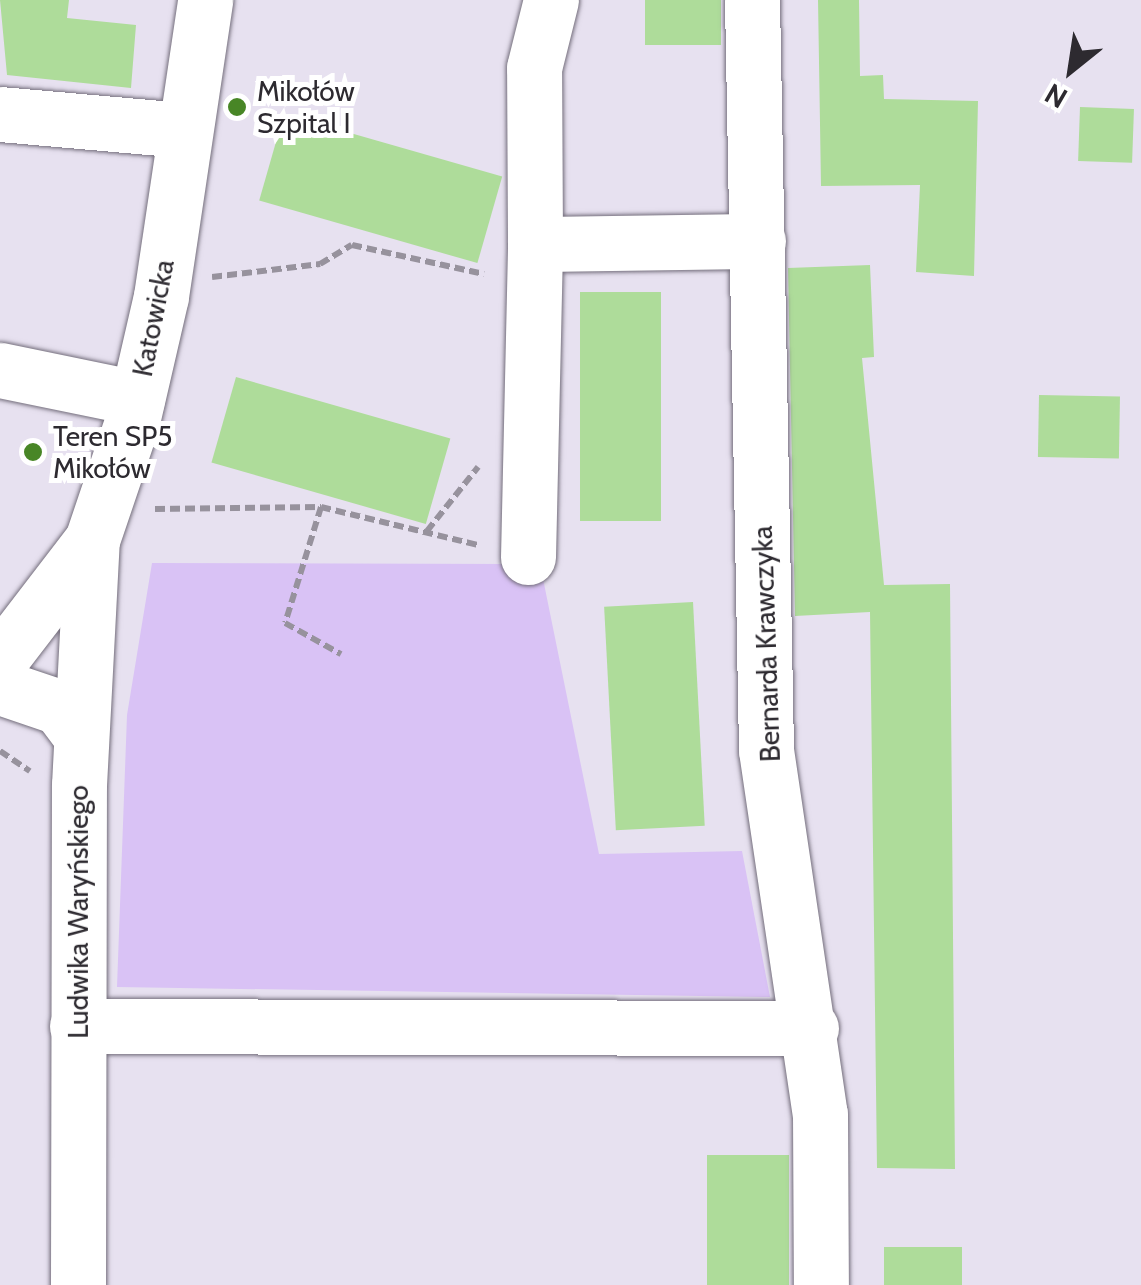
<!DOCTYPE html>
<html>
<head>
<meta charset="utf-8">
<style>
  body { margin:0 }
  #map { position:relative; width:1141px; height:1285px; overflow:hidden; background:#e7e1f0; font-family:Cabin,sans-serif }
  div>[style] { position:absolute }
  .green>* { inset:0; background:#d9c2f5 }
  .building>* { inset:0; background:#aedc9a; transform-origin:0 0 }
  .path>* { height:6px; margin-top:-3px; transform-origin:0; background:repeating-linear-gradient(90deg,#97929d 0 10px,transparent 0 15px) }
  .roads { filter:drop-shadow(0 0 2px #746e7c) drop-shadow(0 0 2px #746e7c) }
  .minor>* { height:55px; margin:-27.5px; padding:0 27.5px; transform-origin:27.5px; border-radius:27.5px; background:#fff }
  .dots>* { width:28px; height:28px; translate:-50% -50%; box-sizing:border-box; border:5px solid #fff; border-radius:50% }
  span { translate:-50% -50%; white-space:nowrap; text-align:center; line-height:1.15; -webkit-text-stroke:10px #fff; paint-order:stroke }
  .poi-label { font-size:28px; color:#2d2a30 }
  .left { translate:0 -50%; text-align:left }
  .street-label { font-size:28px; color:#2d2a30 }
  .north { position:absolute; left:1021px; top:20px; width:100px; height:100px; -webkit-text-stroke:8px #fff; paint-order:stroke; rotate:210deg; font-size:28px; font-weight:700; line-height:40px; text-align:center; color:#2d2a30 }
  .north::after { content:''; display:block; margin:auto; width:35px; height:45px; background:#2d2a30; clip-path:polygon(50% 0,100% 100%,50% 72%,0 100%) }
</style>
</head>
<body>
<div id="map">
  <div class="green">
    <i style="clip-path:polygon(152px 563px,540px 564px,599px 854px,742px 851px,770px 997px,117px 987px,127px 715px)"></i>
  </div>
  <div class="building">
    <i style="clip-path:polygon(0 0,69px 0,67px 18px,136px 25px,131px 88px,7px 75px)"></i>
    <i style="left:645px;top:0;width:76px;height:45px"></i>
    <i style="clip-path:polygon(818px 0,859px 0,860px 76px,883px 75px,884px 99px,978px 101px,974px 276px,916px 272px,920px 185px,821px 186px)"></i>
    <i style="left:1080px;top:107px;width:54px;height:54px;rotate:2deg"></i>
    <i style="left:284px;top:114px;width:227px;height:90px;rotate:16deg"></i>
    <i style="clip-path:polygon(870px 265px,874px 357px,862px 358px,884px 585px,950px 584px,955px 1169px,877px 1168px,870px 612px,795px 616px,788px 268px)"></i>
    <i style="left:580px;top:292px;width:81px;height:229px"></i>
    <i style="left:236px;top:377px;width:223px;height:89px;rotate:16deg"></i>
    <i style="left:1039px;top:395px;width:81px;height:62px;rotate:1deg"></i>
    <i style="left:693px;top:602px;width:224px;height:89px;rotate:87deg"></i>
    <i style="left:789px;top:1155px;width:130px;height:82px;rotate:90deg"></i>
    <i style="left:884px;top:1247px;width:78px;height:38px"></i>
  </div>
  <div class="path">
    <i style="left:212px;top:277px;width:109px;rotate:-6.9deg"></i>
    <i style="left:320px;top:264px;width:37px;rotate:-31deg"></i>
    <i style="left:352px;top:245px;width:135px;rotate:12.4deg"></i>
    <i style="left:321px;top:507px;width:121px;rotate:107.2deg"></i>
    <i style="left:285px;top:623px;width:64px;rotate:29deg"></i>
    <i style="left:155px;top:509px;width:166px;rotate:-0.7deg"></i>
    <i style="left:321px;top:507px;width:162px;rotate:13.6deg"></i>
    <i style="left:427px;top:531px;width:82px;rotate:-51.4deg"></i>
    <i style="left:0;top:751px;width:36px;rotate:34deg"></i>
  </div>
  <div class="roads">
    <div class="minor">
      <i style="left:752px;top:0;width:750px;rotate:88.93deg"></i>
      <i style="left:766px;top:750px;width:368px;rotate:81.6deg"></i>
      <i style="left:820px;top:1114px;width:171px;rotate:89.7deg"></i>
      <i style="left:0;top:114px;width:185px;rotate:5deg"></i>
      <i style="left:535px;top:244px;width:176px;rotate:-90.3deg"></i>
      <i style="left:534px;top:68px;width:70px;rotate:-76deg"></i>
      <i style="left:0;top:370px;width:140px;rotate:11.6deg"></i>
      <i style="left:528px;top:557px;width:313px;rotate:-88.7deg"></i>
      <i style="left:535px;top:244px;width:223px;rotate:-0.8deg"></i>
      <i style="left:0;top:660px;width:151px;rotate:-52.5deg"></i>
      <i style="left:92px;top:540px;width:125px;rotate:-71.3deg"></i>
      <i style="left:132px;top:422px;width:129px;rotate:-77deg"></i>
      <i style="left:161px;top:296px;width:299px;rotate:-81.5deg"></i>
      <i style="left:0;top:687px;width:62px;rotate:18.7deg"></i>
      <i style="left:59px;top:707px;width:35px;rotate:53deg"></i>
      <i style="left:77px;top:1026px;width:734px;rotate:0.16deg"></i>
      <i style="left:78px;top:1285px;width:500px;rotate:-89.89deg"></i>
      <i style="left:79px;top:785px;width:245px;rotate:-87deg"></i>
    </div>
  </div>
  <div class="dots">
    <i style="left:237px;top:107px;background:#488626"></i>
    <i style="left:33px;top:452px;background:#488626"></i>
  </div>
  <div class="poi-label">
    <span class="left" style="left:257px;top:107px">Mikołów<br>Szpital I</span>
    <span class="left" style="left:53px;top:452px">Teren SP5<br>Mikołów</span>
  </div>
  <div class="street-label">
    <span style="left:153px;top:318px;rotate:-79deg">Katowicka</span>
    <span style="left:766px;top:644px;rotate:-92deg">Bernarda Krawczyka</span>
    <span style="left:78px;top:912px;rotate:-90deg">Ludwika Waryńskiego</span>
  </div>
  <div class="north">N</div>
</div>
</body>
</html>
